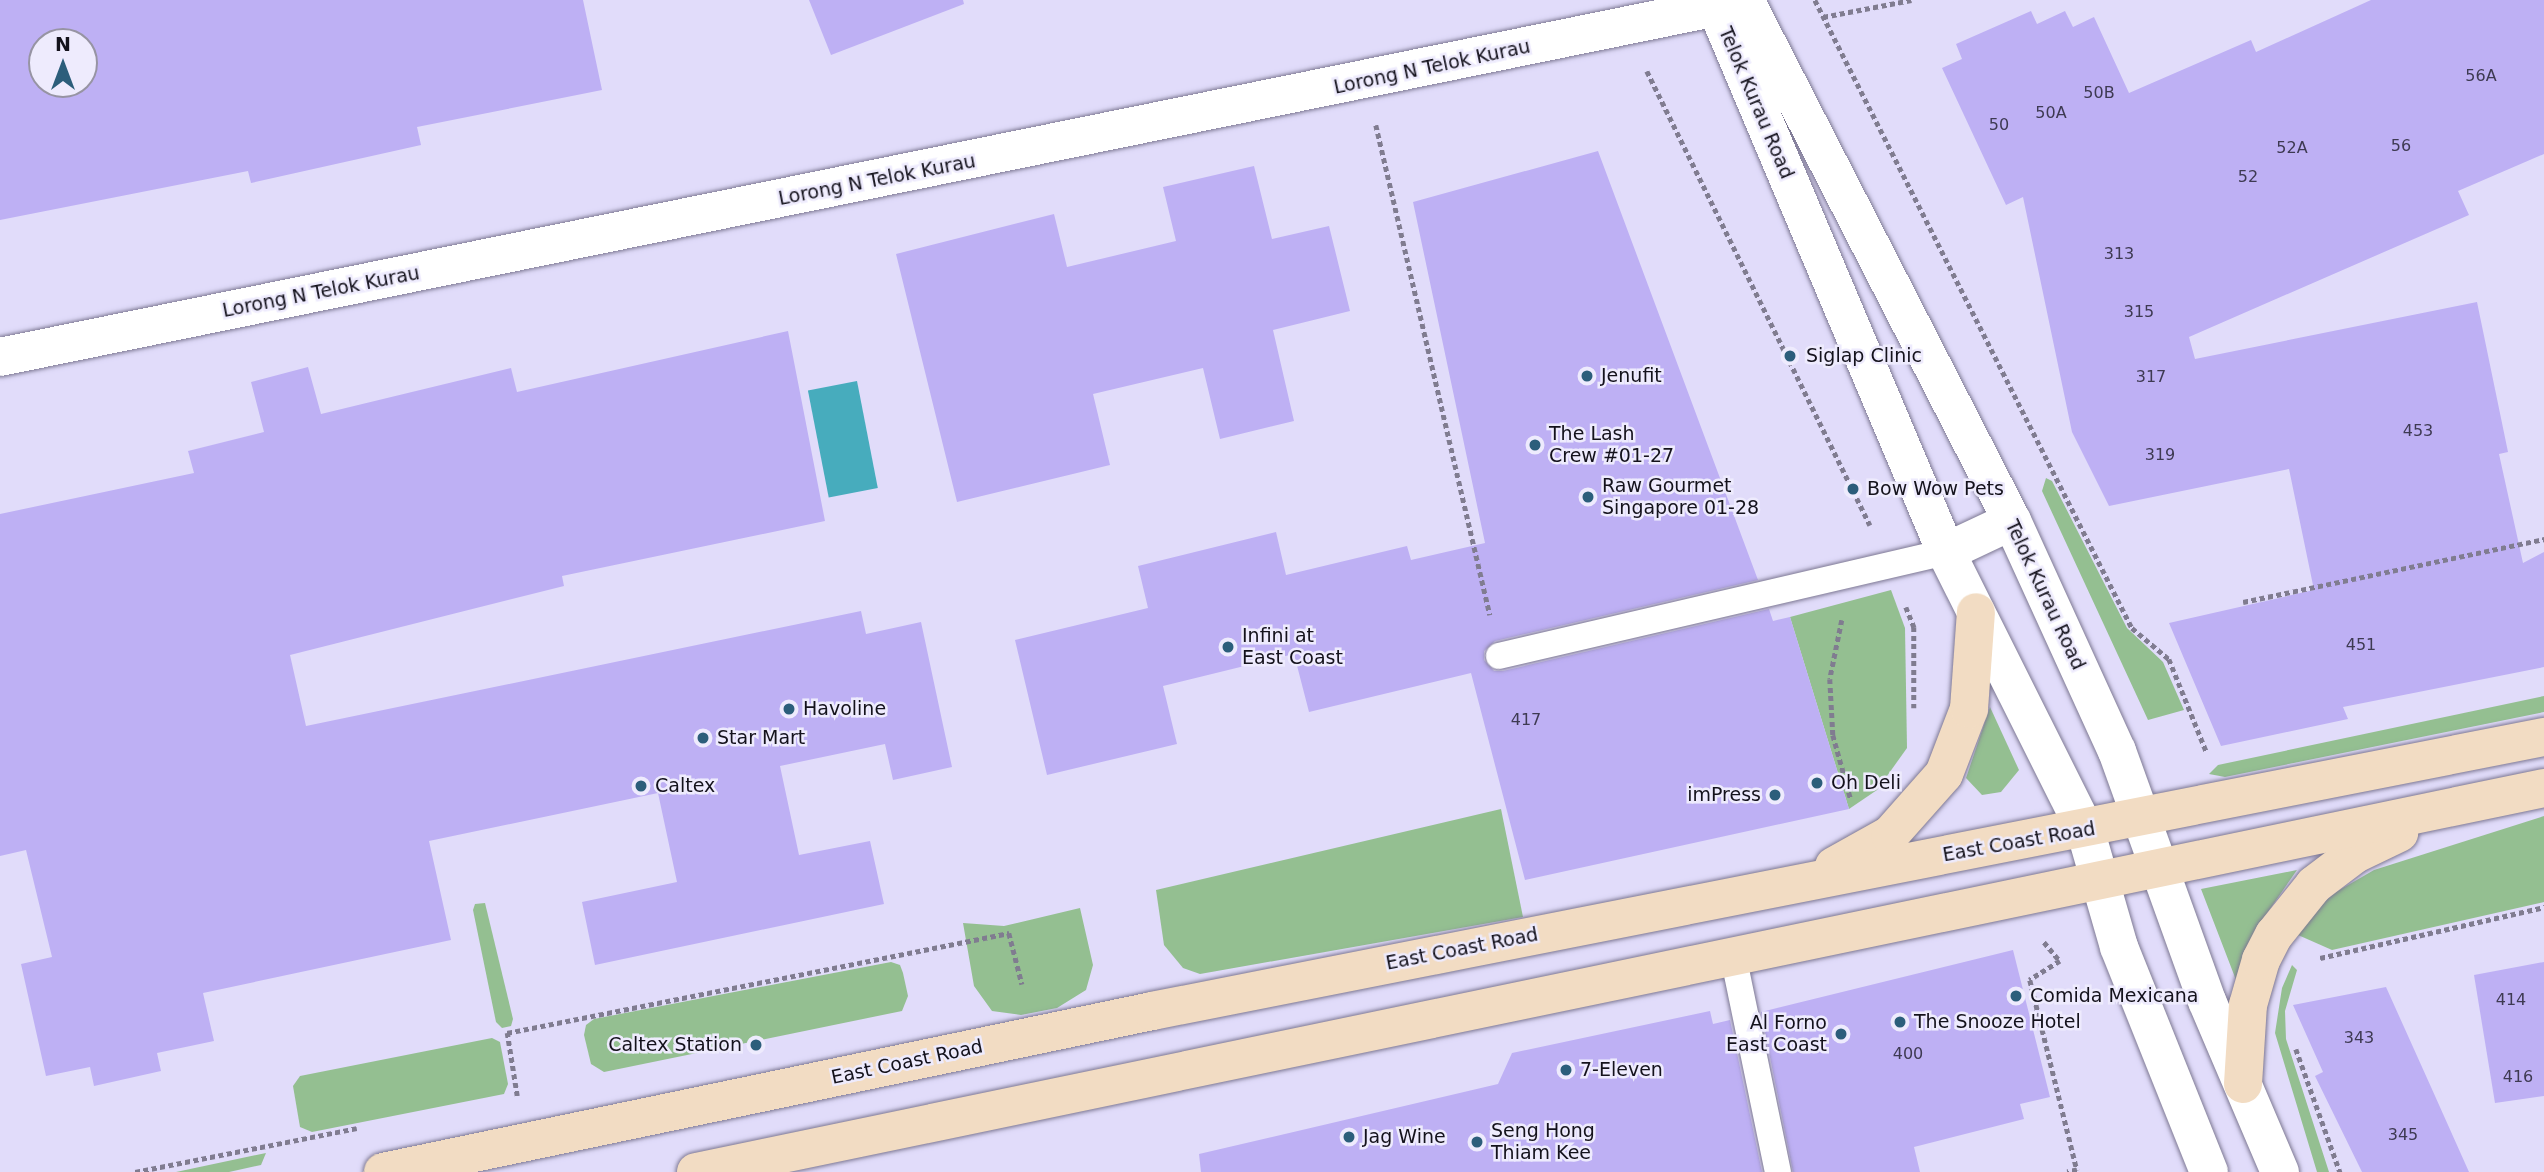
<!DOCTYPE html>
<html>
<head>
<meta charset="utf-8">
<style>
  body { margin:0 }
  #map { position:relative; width:2544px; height:1172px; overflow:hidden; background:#e1dcfa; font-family:"DejaVu Sans",sans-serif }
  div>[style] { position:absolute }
  .green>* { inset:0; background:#94bf91 }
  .water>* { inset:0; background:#47acbd; transform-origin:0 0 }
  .building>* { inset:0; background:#beb0f4 }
  .path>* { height:4.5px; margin-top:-2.25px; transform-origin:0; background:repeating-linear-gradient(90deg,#807c90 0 5px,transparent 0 8.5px) }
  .roads { filter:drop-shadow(0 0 2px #7d7893) drop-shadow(0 0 2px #7d7893) }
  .service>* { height:26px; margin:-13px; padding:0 13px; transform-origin:13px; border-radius:13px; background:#fff }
  .minor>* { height:38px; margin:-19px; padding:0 19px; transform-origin:19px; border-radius:19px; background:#fff }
  .tertiary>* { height:38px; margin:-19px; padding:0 19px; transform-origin:19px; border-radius:19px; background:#fff }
  .secondary>* { height:38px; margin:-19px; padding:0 19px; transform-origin:19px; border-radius:19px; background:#f2dcc3 }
  .dots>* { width:19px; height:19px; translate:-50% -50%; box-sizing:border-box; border:4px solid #eeebfd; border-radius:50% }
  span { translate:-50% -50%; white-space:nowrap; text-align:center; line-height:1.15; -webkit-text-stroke:5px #eeebfd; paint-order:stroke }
  .number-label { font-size:16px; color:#3e3a52 }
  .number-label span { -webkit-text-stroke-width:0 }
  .street-label { font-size:19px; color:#14121c }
  .poi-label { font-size:19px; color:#14121c }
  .left { translate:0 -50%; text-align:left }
  .right { translate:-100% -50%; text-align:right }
  .north { position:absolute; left:28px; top:28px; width:70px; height:70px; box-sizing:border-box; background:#eeebfd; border:2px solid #9794a3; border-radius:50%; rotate:0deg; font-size:19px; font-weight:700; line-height:28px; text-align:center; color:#14121c }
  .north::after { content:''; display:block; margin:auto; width:24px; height:32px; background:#2c5e7b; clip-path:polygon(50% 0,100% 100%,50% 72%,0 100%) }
</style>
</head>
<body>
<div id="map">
  <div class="green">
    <i style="clip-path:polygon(2046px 478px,2052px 481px,2127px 628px,2163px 662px,2184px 710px,2148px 720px,2042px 491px)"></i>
    <i style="clip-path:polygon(1891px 590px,1905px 628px,1907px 748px,1877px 790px,1849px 809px,1790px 617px)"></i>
    <i style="clip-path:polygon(2544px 696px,2544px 712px,2225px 777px,2209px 774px,2218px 765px)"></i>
    <i style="clip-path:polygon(1990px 707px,2019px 770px,2001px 792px,1982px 795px,1966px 778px)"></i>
    <i style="clip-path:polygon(1501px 809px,1523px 917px,1200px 974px,1183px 968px,1164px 945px,1156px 890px)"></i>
    <i style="clip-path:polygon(2544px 816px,2544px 902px,2332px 950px,2298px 935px,2314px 911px,2336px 892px,2374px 870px)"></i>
    <i style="clip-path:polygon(2297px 870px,2263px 919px,2236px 980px,2201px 889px)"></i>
    <i style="clip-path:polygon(485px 903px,513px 1019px,511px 1026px,502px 1028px,496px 1022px,473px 910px,475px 904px)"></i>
    <i style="clip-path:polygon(1080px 908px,1093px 965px,1086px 990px,1057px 1008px,1021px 1015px,992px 1011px,974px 986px,963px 923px,1004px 926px)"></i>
    <i style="clip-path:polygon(891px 962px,900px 965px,903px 973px,908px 996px,902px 1011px,604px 1072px,591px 1064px,584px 1035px,586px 1025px,594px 1019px)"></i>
    <i style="clip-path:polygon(2292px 965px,2297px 970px,2285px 1011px,2286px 1039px,2329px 1172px,2317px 1172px,2275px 1033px,2282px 988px)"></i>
    <i style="clip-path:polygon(492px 1038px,500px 1042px,508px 1084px,504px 1094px,312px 1132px,300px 1127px,293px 1086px,300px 1076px)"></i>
    <i style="clip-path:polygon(266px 1153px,261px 1165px,229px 1172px,176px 1172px)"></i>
  </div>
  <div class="water">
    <i style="left:857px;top:381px;width:109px;height:50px;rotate:79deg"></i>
  </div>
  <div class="building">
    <i style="clip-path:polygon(evenodd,0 0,583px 0,602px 90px,417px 127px,421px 145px,251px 183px,248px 171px,0 220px,0 0,42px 42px,84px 42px,84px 84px,42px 84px,42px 42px)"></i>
    <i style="clip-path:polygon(809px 0,963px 0,964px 4px,831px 55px)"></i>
    <i style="clip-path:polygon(2371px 0,2544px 0,2544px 154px,2458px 191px,2469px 215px,2189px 337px,2195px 359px,2477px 302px,2508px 452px,2499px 454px,2523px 563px,2544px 552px,2544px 667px,2343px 707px,2348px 719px,2221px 746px,2169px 623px,2314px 590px,2289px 469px,2109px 506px,2072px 432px,2023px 197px,2006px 205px,1942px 68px,1962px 59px,1956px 44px,2031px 11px,2037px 24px,2065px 11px,2073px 27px,2094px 17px,2129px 93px,2251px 40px,2256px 52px)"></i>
    <i style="clip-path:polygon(1598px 151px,1758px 580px,1495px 641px,1484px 651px,1484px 660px,1494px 671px,1503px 671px,1769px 609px,1773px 621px,1790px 617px,1849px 809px,1525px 880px,1471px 673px,1309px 712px,1294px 654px,1163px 686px,1177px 744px,1047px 775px,1015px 640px,1148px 608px,1138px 566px,1276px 532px,1286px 575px,1407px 546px,1411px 560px,1485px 543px,1413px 202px)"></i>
    <i style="clip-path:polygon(1254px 166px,1272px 239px,1329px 226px,1350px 311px,1273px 330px,1294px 421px,1220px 439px,1203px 368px,1093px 394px,1110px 465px,957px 502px,896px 254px,1054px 214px,1067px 267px,1176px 241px,1163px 187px)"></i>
    <i style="clip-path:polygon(788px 331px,825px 521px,562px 576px,564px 586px,290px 655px,306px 726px,861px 611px,866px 634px,921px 622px,952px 767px,893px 780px,885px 744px,780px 766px,799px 855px,870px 841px,884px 904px,595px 965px,582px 902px,677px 882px,658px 793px,429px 841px,451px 940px,203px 993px,214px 1041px,157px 1053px,161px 1071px,94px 1086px,90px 1067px,46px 1076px,21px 964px,52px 957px,26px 850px,0 856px,0 514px,194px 473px,188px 451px,264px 432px,251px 382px,308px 367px,321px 414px,511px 368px,517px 392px)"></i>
    <i style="clip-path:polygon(2013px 950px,2050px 1097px,2020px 1104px,2024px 1119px,1914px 1147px,1920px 1172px,1793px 1172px,1761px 1012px)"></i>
    <i style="clip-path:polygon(2544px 962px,2544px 1096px,2495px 1103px,2474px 975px)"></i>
    <i style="clip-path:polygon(2386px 987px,2431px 1087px,2469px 1172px,2362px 1172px,2315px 1076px,2323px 1072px,2293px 1005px)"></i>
    <i style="clip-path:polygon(1710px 1011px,1713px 1024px,1730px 1020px,1762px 1172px,1201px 1172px,1199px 1154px,1498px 1084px,1512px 1053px)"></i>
  </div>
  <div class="path">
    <i style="left:1815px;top:0;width:703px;rotate:63.22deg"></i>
    <i style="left:2132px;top:628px;width:48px;rotate:40deg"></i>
    <i style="left:2169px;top:659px;width:101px;rotate:68deg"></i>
    <i style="left:1823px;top:17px;width:90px;rotate:-10.9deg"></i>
    <i style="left:1647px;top:71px;width:506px;rotate:63.84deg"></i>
    <i style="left:1376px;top:125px;width:503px;rotate:76.9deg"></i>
    <i style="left:2243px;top:602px;width:308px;rotate:-11.8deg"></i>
    <i style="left:1906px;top:607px;width:22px;rotate:68deg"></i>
    <i style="left:1914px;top:627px;width:81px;rotate:90deg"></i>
    <i style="left:1842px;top:620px;width:60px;rotate:101.5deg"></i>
    <i style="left:1830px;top:679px;width:56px;rotate:86.9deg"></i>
    <i style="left:1833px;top:735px;width:67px;rotate:74.5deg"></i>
    <i style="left:2044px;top:942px;width:25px;rotate:50deg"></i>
    <i style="left:2060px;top:961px;width:36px;rotate:148deg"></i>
    <i style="left:2030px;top:980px;width:196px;rotate:76.1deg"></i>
    <i style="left:2077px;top:1170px;width:10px;rotate:169deg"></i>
    <i style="left:2320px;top:958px;width:230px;rotate:-12.8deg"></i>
    <i style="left:2296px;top:1049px;width:131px;rotate:70.3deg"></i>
    <i style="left:517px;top:1096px;width:64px;rotate:-99deg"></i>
    <i style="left:507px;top:1033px;width:512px;rotate:-11.27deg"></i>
    <i style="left:1009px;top:933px;width:53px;rotate:75.7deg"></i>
    <i style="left:135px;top:1172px;width:226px;rotate:-11.2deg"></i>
  </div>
  <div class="roads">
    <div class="service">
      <i style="left:1499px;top:656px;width:459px;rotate:-13.1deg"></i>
      <i style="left:1733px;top:955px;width:222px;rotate:78.3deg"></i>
    </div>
    <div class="minor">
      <i style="left:0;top:357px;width:1783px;rotate:-11.52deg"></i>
    </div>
    <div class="tertiary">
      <i style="left:1713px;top:0;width:599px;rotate:67.12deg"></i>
      <i style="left:1946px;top:552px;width:310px;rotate:63.4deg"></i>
      <i style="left:2085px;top:829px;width:123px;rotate:73.9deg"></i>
      <i style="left:2119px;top:947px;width:242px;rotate:68.2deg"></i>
      <i style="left:1745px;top:0;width:585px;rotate:62.87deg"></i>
      <i style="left:2012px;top:521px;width:253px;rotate:65.5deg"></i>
      <i style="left:2117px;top:751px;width:266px;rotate:70.2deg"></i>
      <i style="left:2207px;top:1001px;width:186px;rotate:66.9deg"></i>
      <i style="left:1946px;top:552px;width:73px;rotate:-25.2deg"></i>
    </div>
    <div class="secondary">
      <i style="left:1834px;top:866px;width:64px;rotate:-29deg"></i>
      <i style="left:1890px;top:835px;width:81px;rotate:-48.5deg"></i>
      <i style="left:1944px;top:774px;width:70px;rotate:-69deg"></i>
      <i style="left:1969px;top:709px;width:97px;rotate:-85.9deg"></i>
      <i style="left:2243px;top:1084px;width:79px;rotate:-86.4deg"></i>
      <i style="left:2248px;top:1005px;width:47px;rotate:-73.9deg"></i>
      <i style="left:2261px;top:960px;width:28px;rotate:-63deg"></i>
      <i style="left:2274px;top:935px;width:64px;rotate:-51.3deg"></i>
      <i style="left:2314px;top:885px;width:51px;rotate:-37.1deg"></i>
      <i style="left:2355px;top:854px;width:49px;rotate:-25.5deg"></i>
      <i style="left:383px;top:1172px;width:786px;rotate:-11.82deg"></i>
      <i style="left:1152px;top:1011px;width:1419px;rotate:-11.14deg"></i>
      <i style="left:696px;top:1172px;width:1887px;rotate:-11.74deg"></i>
    </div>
  </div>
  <div class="dots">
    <i style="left:1790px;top:356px;background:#2c5e7b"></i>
    <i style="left:1587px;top:376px;background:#2c5e7b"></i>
    <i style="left:1535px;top:445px;background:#2c5e7b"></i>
    <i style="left:1853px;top:489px;background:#2c5e7b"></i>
    <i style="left:1588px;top:497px;background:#2c5e7b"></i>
    <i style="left:1228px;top:647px;background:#2c5e7b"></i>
    <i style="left:789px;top:709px;background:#2c5e7b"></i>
    <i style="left:703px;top:738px;background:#2c5e7b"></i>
    <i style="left:1817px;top:783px;background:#2c5e7b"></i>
    <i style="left:641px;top:786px;background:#2c5e7b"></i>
    <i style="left:1775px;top:795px;background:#2c5e7b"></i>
    <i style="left:2016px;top:996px;background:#2c5e7b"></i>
    <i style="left:1900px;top:1022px;background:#2c5e7b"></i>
    <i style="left:1841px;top:1034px;background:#2c5e7b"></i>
    <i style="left:756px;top:1045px;background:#2c5e7b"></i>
    <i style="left:1566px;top:1070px;background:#2c5e7b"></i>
    <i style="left:1349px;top:1137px;background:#2c5e7b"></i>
    <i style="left:1477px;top:1142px;background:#2c5e7b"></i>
  </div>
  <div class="number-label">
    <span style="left:2481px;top:76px">56A</span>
    <span style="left:2099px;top:93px">50B</span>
    <span style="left:2051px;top:113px">50A</span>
    <span style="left:1999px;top:125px">50</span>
    <span style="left:2401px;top:146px">56</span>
    <span style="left:2292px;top:148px">52A</span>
    <span style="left:2248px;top:177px">52</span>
    <span style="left:2119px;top:254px">313</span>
    <span style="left:2139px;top:312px">315</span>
    <span style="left:2151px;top:377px">317</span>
    <span style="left:2418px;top:431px">453</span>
    <span style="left:2160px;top:455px">319</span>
    <span style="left:2361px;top:645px">451</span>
    <span style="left:1526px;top:720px">417</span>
    <span style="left:2511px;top:1000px">414</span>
    <span style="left:2359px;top:1038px">343</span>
    <span style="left:1908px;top:1054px">400</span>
    <span style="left:2518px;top:1077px">416</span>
    <span style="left:2403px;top:1135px">345</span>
  </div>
  <div class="street-label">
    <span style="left:1432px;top:67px;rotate:-12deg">Lorong N Telok Kurau</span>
    <span style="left:1756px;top:103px;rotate:67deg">Telok Kurau Road</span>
    <span style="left:877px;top:180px;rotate:-11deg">Lorong N Telok Kurau</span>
    <span style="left:321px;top:292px;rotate:-11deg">Lorong N Telok Kurau</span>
    <span style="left:2045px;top:595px;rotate:65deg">Telok Kurau Road</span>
    <span style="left:2019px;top:842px;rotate:-10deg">East Coast Road</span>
    <span style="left:1462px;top:949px;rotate:-11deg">East Coast Road</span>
    <span style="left:907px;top:1062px;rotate:-12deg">East Coast Road</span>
  </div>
  <div class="poi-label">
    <span class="left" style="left:1806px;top:356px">Siglap Clinic</span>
    <span class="left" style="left:1601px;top:376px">Jenufit</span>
    <span class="left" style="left:1549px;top:445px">The Lash<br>Crew #01-27</span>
    <span class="left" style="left:1602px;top:497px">Raw Gourmet<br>Singapore 01-28</span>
    <span class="left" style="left:1867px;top:489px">Bow Wow Pets</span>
    <span class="left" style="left:1242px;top:647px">Infini at<br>East Coast</span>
    <span class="left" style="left:803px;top:709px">Havoline</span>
    <span class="left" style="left:717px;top:738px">Star Mart</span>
    <span class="left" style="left:1831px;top:783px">Oh Deli</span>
    <span class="left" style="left:655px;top:786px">Caltex</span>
    <span class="right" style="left:1761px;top:795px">imPress</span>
    <span class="left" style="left:2030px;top:996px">Comida Mexicana</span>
    <span class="left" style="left:1914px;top:1022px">The Snooze Hotel</span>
    <span class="right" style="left:1827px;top:1034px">Al Forno<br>East Coast</span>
    <span class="right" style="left:742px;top:1045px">Caltex Station</span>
    <span class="left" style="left:1580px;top:1070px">7-Eleven</span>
    <span class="left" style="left:1491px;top:1142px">Seng Hong<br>Thiam Kee</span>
    <span class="left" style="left:1363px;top:1137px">Jag Wine</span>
  </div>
  <div class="north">N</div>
</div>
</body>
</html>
